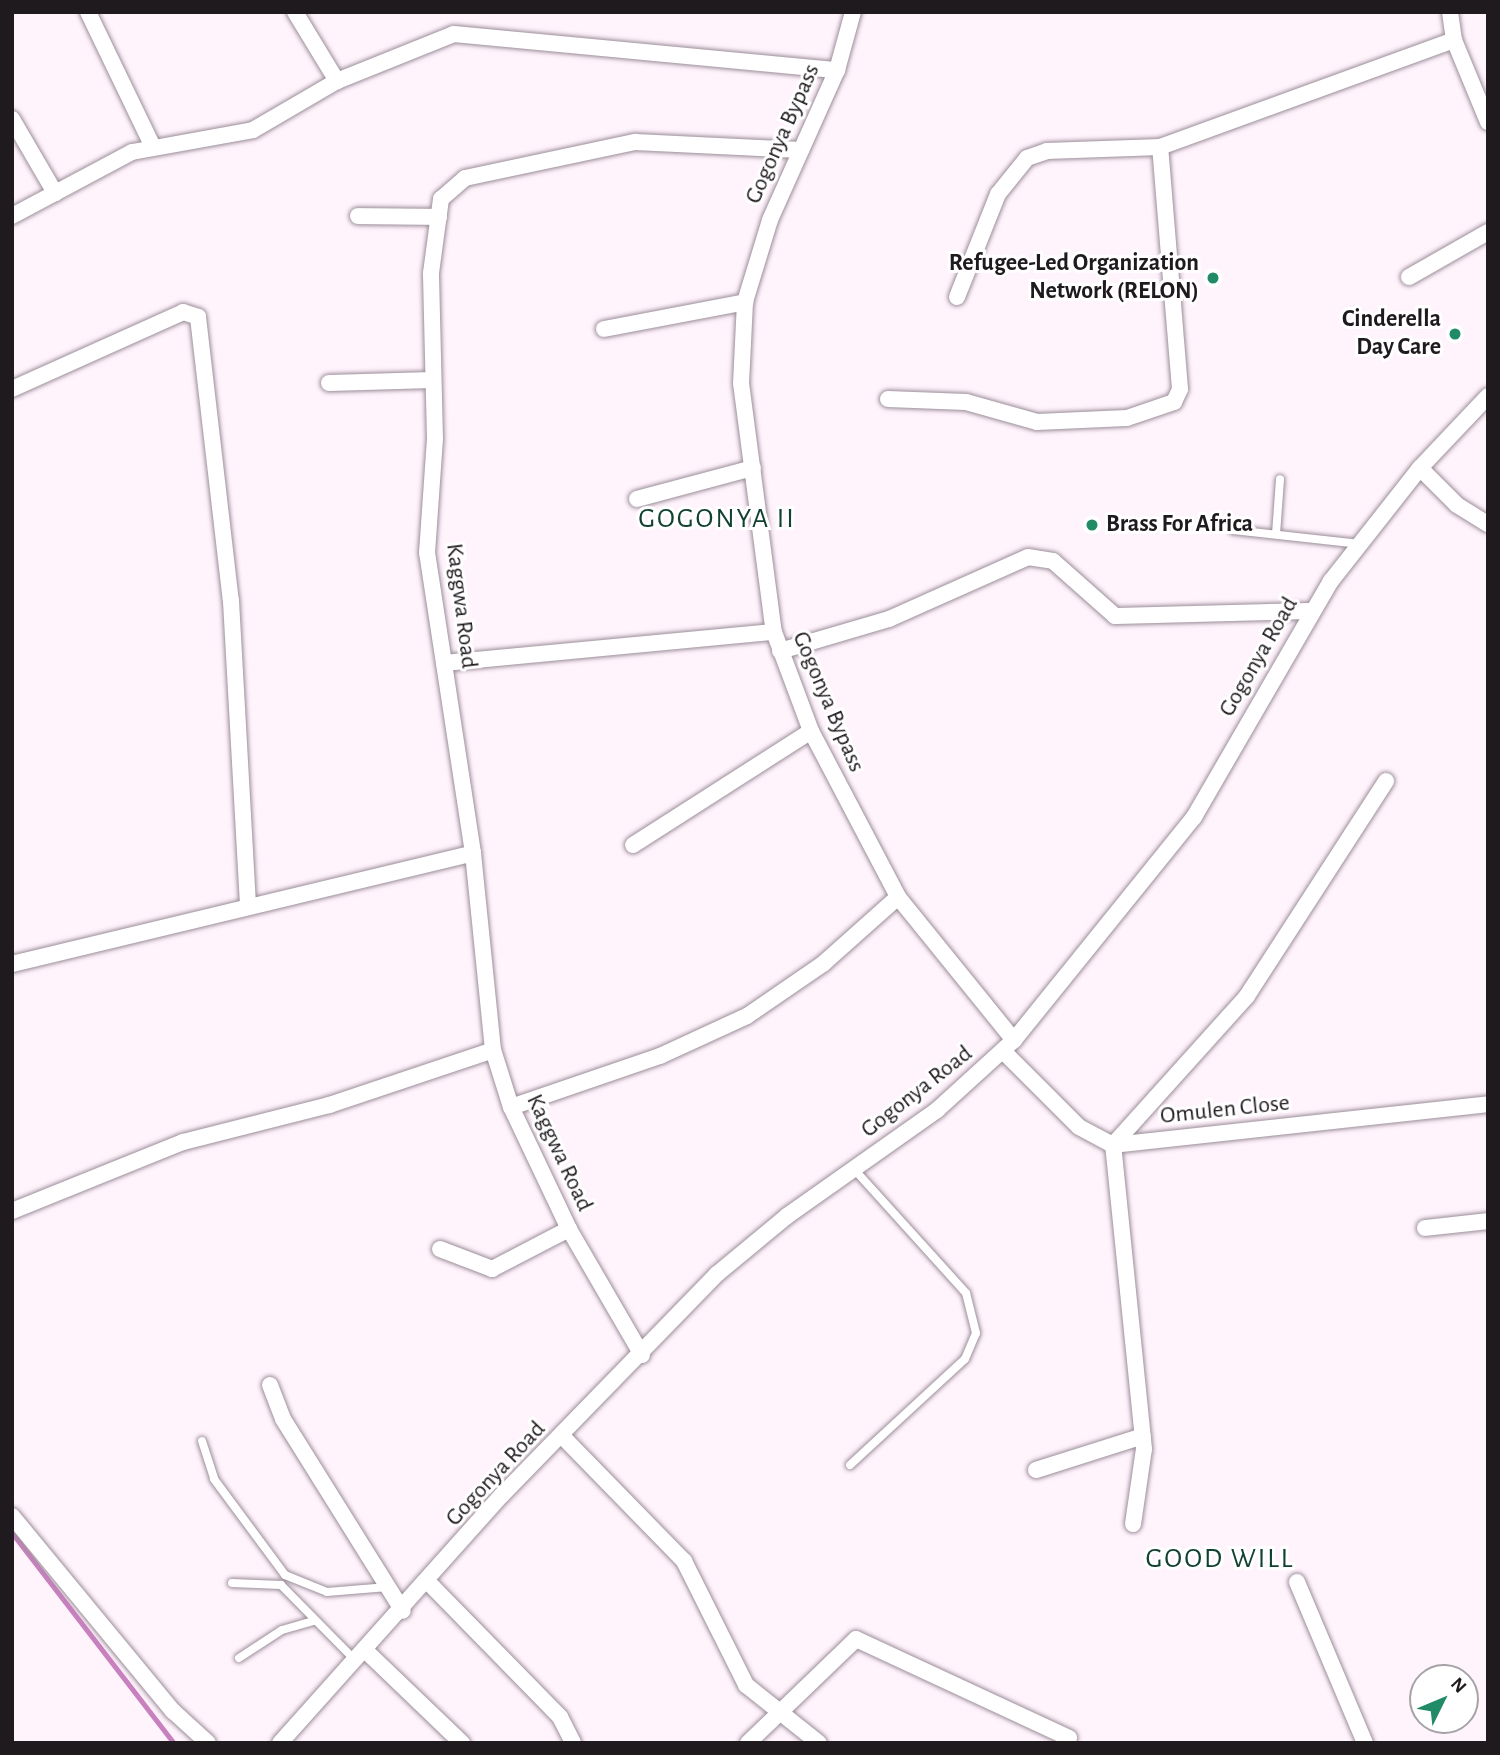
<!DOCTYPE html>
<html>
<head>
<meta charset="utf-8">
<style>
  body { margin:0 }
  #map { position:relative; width:1500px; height:1755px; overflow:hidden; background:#fff3fc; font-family:"Alegreya Sans",sans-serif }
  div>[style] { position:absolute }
  .stream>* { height:5px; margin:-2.5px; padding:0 2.5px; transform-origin:2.5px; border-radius:2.5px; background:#c881be }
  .roads { filter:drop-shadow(0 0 2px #9b8e99) drop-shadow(0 0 2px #9b8e99) }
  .lane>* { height:8px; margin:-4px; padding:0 4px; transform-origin:4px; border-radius:4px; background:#fff }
  .street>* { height:16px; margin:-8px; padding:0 8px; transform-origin:8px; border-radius:8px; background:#fff }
  .dots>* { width:19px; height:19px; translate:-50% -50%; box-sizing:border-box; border:4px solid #fff; border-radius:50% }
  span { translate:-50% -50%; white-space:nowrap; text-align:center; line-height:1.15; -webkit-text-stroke:6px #fff; paint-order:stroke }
  .street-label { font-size:24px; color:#1f1a1e }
  .poi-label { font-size:24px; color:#1f1a1e; font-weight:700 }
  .right { translate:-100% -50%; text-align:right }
  .left { translate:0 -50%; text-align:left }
  .quarter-label { font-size:28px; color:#114130; letter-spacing:2px }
  .frame { position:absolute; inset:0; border:14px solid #1f1a1e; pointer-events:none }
  .north { position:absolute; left:1409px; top:1664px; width:70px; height:70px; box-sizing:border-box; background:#fff; border:2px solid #a5a3a5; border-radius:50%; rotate:47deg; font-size:19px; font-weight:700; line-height:28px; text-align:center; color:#1f1a1e }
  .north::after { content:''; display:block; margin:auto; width:24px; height:32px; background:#218a67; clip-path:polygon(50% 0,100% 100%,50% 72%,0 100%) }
</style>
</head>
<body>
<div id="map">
  <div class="stream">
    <i style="left:12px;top:1533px;width:265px;rotate:52.4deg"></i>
  </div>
  <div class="roads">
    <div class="lane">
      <i style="left:1233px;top:530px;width:128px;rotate:6.3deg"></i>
      <i style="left:1276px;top:534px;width:55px;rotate:-85.8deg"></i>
      <i style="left:202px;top:1441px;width:40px;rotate:72deg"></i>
      <i style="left:214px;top:1479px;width:119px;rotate:53.5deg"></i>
      <i style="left:285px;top:1575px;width:45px;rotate:22deg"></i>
      <i style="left:327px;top:1592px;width:61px;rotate:-4.7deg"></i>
      <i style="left:850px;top:1465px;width:156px;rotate:-42.7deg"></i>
      <i style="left:965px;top:1359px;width:28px;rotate:-67deg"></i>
      <i style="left:976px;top:1333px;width:41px;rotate:-104deg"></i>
      <i style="left:966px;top:1293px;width:167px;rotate:-132.1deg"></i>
      <i style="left:232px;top:1583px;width:49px;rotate:2.3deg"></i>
      <i style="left:281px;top:1585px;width:105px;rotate:45.4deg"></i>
      <i style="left:239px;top:1658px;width:51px;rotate:-33.1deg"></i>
      <i style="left:282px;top:1630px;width:33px;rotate:-16deg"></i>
    </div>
    <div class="street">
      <i style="left:88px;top:12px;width:148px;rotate:64.3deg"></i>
      <i style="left:295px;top:12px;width:81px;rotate:58.7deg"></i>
      <i style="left:853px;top:12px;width:60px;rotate:105.4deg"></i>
      <i style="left:837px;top:70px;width:164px;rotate:114.1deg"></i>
      <i style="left:770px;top:220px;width:86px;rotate:107deg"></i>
      <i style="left:745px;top:302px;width:81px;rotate:92.8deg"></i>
      <i style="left:741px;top:383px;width:251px;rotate:82.5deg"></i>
      <i style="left:774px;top:632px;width:106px;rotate:69.5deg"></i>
      <i style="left:811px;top:731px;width:187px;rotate:62.3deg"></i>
      <i style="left:898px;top:897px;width:184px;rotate:51deg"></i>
      <i style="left:1450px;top:12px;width:28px;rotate:82deg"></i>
      <i style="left:1454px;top:40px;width:89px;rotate:67.5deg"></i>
      <i style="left:12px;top:119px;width:86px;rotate:59.8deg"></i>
      <i style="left:12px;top:216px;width:136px;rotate:-28.1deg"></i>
      <i style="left:132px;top:152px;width:123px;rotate:-10.3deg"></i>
      <i style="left:253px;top:130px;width:97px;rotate:-30.3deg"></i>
      <i style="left:337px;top:81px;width:126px;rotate:-21.9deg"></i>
      <i style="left:454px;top:34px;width:385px;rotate:5.4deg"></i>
      <i style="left:358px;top:216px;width:81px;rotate:0.7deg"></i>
      <i style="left:1409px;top:277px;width:91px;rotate:-29.7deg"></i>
      <i style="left:957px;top:297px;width:111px;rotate:-68.3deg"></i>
      <i style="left:998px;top:194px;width:46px;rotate:-51.1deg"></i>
      <i style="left:1027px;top:158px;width:21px;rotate:-19deg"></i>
      <i style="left:1047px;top:151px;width:113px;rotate:-2deg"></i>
      <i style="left:1160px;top:147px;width:313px;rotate:-20deg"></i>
      <i style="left:604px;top:329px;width:144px;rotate:-10.8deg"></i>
      <i style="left:329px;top:383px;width:104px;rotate:-1.7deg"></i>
      <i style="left:12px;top:389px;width:188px;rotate:-24.2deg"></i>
      <i style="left:183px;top:312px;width:16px;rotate:18deg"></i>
      <i style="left:198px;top:317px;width:286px;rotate:83.4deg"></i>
      <i style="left:231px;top:601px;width:306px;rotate:86.8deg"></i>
      <i style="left:888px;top:399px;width:78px;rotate:2.2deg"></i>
      <i style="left:966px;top:402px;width:74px;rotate:15.7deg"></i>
      <i style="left:1037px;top:422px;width:90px;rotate:-2.5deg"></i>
      <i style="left:1127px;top:418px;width:50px;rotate:-18.8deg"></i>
      <i style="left:1174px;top:402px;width:14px;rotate:-65deg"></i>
      <i style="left:1180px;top:389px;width:243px;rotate:-94.7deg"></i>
      <i style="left:1420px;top:468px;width:52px;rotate:45deg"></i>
      <i style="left:1457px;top:505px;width:36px;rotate:32deg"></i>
      <i style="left:637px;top:499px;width:120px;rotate:-15deg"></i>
      <i style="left:780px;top:651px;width:114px;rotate:-16.4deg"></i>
      <i style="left:889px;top:619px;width:152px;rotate:-24deg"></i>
      <i style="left:1028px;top:557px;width:25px;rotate:9deg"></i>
      <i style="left:1053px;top:561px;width:83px;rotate:41.6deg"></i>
      <i style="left:1115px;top:616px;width:195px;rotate:-1.5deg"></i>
      <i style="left:444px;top:663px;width:331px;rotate:-5.4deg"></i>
      <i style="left:633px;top:845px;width:211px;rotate:-32.6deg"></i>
      <i style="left:12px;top:964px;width:474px;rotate:-13.5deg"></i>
      <i style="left:1003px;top:1051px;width:107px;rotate:45deg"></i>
      <i style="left:1079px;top:1127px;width:38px;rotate:28deg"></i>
      <i style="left:1113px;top:1145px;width:377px;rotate:-6.2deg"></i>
      <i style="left:511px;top:1107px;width:157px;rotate:-18.9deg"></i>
      <i style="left:660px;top:1056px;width:96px;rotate:-24.7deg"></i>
      <i style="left:747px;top:1016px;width:93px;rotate:-34.5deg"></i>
      <i style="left:824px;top:963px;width:99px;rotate:-41.7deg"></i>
      <i style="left:12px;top:1211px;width:184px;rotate:-22deg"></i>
      <i style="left:183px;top:1142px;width:151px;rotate:-14.2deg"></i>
      <i style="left:329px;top:1105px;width:173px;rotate:-18.5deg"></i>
      <i style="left:1425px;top:1228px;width:63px;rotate:-6.3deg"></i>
      <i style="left:440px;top:1249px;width:56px;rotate:21deg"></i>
      <i style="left:492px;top:1269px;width:87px;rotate:-27.5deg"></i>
      <i style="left:642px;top:1355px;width:146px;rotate:-120.1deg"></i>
      <i style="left:569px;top:1229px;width:135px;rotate:-115.4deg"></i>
      <i style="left:511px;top:1107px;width:60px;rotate:-107.5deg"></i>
      <i style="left:493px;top:1050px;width:198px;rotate:-95.8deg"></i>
      <i style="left:473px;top:853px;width:304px;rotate:-98.7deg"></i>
      <i style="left:427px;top:553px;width:114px;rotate:-86deg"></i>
      <i style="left:435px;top:439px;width:166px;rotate:-91.4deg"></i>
      <i style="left:431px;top:273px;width:75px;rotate:-82.3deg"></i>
      <i style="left:441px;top:199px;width:32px;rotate:-41deg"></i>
      <i style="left:465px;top:178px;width:174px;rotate:-12deg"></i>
      <i style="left:635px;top:142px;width:166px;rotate:2.8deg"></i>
      <i style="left:270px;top:1385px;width:36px;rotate:69deg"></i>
      <i style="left:283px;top:1419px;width:226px;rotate:58deg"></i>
      <i style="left:562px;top:1436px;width:175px;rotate:45.7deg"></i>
      <i style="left:684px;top:1561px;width:139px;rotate:63.4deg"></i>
      <i style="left:746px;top:1685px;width:93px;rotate:38.5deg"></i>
      <i style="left:1036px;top:1470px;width:112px;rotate:-17.6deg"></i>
      <i style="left:12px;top:1516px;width:253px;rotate:50.5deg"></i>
      <i style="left:173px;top:1711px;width:47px;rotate:42.4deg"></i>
      <i style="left:1133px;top:1524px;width:76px;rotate:-81.7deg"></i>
      <i style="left:1144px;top:1449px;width:306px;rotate:-95.8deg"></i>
      <i style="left:1113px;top:1145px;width:200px;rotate:-48deg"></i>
      <i style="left:1247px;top:996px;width:256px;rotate:-57.1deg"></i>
      <i style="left:428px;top:1582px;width:189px;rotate:45.6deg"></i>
      <i style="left:560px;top:1717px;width:29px;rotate:63deg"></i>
      <i style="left:1297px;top:1582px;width:175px;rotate:67.1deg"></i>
      <i style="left:367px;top:1652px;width:132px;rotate:43.8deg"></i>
      <i style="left:280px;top:1743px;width:333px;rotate:-48.2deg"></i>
      <i style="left:502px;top:1495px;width:308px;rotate:-45.8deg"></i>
      <i style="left:717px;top:1274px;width:91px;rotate:-39.6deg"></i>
      <i style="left:787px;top:1216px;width:184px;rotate:-35.2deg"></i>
      <i style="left:937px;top:1110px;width:104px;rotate:-42.3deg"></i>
      <i style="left:1014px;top:1040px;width:287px;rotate:-51.1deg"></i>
      <i style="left:1194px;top:817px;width:273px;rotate:-59.9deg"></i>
      <i style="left:1331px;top:581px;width:144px;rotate:-51.8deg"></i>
      <i style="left:1420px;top:468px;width:99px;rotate:-46.6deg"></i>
      <i style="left:748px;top:1743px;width:150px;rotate:-43.9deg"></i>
      <i style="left:856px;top:1639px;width:235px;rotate:24.9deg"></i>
    </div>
  </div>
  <div class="dots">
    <i style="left:1213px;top:278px;background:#218a67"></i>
    <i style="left:1455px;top:334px;background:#218a67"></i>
    <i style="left:1092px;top:525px;background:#218a67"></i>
  </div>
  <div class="street-label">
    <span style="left:783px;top:134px;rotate:-66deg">Gogonya Bypass</span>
    <span style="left:461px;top:606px;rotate:83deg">Kaggwa Road</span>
    <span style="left:1259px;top:657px;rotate:-60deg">Gogonya Road</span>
    <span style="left:828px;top:702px;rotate:67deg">Gogonya Bypass</span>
    <span style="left:917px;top:1092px;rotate:-38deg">Gogonya Road</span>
    <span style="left:1225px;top:1110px;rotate:-6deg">Omulen Close</span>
    <span style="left:559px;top:1153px;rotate:65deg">Kaggwa Road</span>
    <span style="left:496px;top:1474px;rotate:-47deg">Gogonya Road</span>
  </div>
  <div class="poi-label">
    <span class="right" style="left:1199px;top:278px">Refugee-Led Organization<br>Network (RELON)</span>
    <span class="right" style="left:1441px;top:334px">Cinderella<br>Day Care</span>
    <span class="left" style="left:1106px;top:525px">Brass For Africa</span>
  </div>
  <div class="quarter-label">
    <span style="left:717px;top:519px">GOGONYA II</span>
    <span style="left:1220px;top:1559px">GOOD WILL</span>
  </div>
  <div class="frame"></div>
  <div class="north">N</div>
</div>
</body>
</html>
